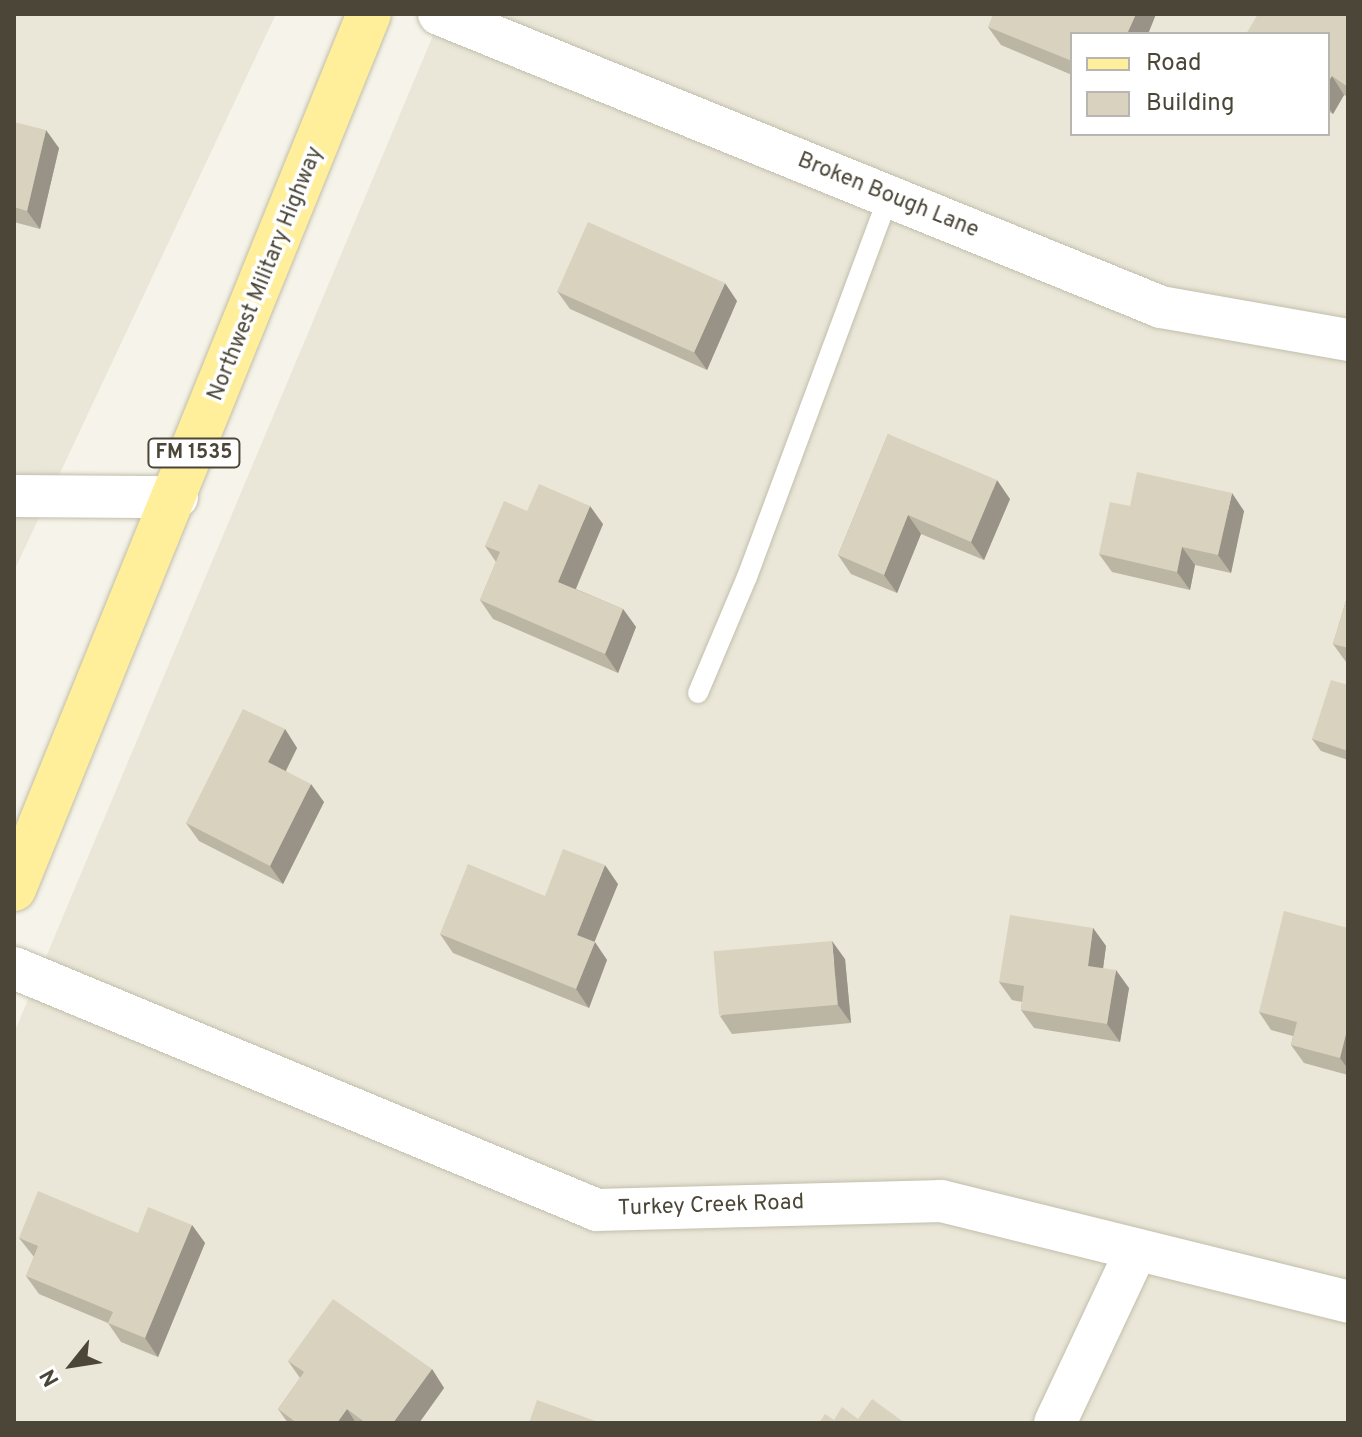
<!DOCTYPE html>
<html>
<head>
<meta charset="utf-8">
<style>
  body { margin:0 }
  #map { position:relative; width:1362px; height:1437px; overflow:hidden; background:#f6f4ea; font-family:Overpass,sans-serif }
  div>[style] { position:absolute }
  .residential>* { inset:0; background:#eae7d8 }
  .roads { filter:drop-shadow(0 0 2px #c2beac) drop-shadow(0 0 2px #c2beac) }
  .lane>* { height:20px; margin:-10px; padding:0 10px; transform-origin:10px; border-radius:10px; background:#fff }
  .street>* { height:42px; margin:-21px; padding:0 21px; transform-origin:21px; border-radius:21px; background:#fff }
  .primary>* { height:44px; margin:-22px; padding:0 22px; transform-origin:22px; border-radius:22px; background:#ffef9a }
  .wall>* { inset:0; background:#bbb5a4 }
  .shaded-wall>* { inset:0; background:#989386 }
  .building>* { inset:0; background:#d9d2bf; transform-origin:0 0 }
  span { translate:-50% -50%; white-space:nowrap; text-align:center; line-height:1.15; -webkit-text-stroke:7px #fff; paint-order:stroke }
  .shield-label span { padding:2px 6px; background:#fff; border:2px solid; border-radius:6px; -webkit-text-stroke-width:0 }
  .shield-label { font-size:20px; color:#4b4637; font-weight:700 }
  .street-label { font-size:22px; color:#4b4637 }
  .frame { position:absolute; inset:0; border:16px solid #4b4637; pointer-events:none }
  .legend { position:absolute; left:1070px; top:32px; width:260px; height:104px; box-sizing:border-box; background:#fff; border:2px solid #b7b5af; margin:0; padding:10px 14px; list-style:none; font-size:24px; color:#4b4637 }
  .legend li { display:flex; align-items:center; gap:16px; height:40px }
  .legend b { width:40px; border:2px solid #b7b5af }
  .north { position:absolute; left:32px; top:1325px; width:80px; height:80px; -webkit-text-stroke:6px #fff; paint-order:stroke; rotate:240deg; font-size:22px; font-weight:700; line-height:32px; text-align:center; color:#4b4637 }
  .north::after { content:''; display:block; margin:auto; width:28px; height:36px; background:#4b4637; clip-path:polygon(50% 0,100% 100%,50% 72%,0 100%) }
</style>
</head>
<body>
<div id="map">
  <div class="residential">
    <i style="clip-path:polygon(14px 14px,276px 14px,14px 571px)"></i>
    <i style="clip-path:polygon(evenodd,442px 14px,1348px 14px,1348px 1423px,14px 1423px,14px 1033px,442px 14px,1072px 34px,1328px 34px,1328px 134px,1072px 134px,1072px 34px)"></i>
  </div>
  <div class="roads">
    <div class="lane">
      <i style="left:698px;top:693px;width:126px;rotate:-67.1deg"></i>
      <i style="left:747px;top:577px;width:407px;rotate:-69.6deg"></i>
    </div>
    <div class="street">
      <i style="left:439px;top:14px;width:779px;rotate:22.09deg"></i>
      <i style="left:1161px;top:307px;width:190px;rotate:10deg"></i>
      <i style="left:14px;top:496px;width:163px;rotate:0.4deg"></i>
      <i style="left:14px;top:968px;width:631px;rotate:22.54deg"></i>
      <i style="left:597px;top:1210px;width:344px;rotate:-1.5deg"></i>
      <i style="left:941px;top:1201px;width:419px;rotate:13.9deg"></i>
      <i style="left:1055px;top:1423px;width:190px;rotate:-64.8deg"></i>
    </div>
    <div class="primary">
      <i style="left:14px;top:889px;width:944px;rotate:-67.92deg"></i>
    </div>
  </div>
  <div class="wall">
    <i style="clip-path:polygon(1156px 14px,1148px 34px,1072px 34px,1072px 75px,1001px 45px,988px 27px)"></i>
    <i style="clip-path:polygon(1348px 14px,1348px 97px,1344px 95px,1333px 114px,1328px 111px,1328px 34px)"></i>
    <i style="clip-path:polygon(14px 122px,59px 148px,40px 229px,14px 222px)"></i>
    <i style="clip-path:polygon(557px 291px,737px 301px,707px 370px,570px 309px)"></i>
    <i style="clip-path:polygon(888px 434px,1010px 499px,984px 560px,921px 534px,897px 593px,851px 574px,838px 555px)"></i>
    <i style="clip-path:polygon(1130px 506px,1244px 511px,1231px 573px,1195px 565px,1190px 590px,1112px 572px,1099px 554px)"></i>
    <i style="clip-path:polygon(527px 511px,603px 524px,576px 589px,623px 609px,636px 627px,618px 673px,493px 619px,480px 600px,496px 562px,485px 546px)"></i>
    <i style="clip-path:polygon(1348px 594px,1348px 662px,1346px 662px,1333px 644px)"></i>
    <i style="clip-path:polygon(1348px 685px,1348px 760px,1321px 751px,1312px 739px)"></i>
    <i style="clip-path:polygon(285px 729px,297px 748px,286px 771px,324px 802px,283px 884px,199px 841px,186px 823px)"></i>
    <i style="clip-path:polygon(618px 884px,594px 942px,607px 960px,589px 1008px,453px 953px,440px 934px,545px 896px)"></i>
    <i style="clip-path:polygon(1093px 928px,1106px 946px,1103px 968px,1129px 988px,1120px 1042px,1034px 1028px,1021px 1010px,1022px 1002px,1012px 1000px,999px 982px)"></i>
    <i style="clip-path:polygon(1348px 928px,1348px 1075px,1304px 1063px,1291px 1045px,1293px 1036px,1271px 1030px,1259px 1012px)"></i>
    <i style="clip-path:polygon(845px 959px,851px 1023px,732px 1034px,720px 1016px)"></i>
    <i style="clip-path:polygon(192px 1225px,205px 1243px,158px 1357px,121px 1342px,108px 1323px,39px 1294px,26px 1276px,34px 1257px,19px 1238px,138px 1233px)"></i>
    <i style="clip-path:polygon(288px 1361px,432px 1369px,444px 1388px,419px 1423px,288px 1423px,278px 1409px,300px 1378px)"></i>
  </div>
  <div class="shaded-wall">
    <i style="clip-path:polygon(1136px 14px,1156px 14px,1148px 34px,1127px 34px)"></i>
    <i style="clip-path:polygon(1332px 76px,1344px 95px,1333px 114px,1328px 107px,1328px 82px)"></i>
    <i style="clip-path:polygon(46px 130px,59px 148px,40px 229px,27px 211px)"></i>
    <i style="clip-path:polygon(725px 283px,737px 301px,707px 370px,694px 352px)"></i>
    <i style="clip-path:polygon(997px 480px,1010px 499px,984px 560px,971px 542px)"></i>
    <i style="clip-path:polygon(1232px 493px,1244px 511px,1231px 573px,1218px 555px)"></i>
    <i style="clip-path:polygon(590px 506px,603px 524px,571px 600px,558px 582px)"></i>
    <i style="clip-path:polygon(908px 515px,921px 534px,897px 593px,884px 575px)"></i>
    <i style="clip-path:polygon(1182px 547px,1195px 565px,1190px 590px,1177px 572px)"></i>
    <i style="clip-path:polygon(623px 609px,636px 627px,618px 673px,605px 654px)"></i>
    <i style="clip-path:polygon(285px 729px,297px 748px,281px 780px,268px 762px)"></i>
    <i style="clip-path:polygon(311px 784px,324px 802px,283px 884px,270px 866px)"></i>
    <i style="clip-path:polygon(605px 865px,618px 884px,590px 953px,577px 935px)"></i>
    <i style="clip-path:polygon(1093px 928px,1106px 946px,1101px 984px,1088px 966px)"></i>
    <i style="clip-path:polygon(832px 941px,845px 959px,851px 1023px,838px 1005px)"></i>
    <i style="clip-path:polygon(595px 942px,607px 960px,589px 1008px,576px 989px)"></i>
    <i style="clip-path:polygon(1116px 970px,1129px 988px,1120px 1042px,1107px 1024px)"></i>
    <i style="clip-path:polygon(1348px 1026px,1348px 1069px,1340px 1058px)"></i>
    <i style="clip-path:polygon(192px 1225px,205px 1243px,158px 1357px,145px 1338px)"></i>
    <i style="clip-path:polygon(432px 1369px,444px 1388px,419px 1423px,393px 1423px)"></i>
    <i style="clip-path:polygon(347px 1409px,356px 1423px,337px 1423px)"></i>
  </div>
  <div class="building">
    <i style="clip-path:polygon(993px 14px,1136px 14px,1127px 34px,1072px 34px,1072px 61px,988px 27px)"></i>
    <i style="clip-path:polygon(1258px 14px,1348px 14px,1348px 87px,1332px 76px,1328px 82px,1328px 34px,1246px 34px)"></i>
    <i style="clip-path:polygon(14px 122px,46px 130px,27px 211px,14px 207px)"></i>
    <i style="left:588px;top:222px;width:150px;height:76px;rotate:24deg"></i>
    <i style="clip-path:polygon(888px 434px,997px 480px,971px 542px,908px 515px,884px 575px,838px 555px)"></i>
    <i style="clip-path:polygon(1137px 472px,1232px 493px,1218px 555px,1182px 547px,1177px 572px,1099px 554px,1110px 502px,1130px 506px)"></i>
    <i style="clip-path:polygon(539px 484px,590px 506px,558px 582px,623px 609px,605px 654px,480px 600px,500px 552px,485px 546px,504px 501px,527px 511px)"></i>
    <i style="clip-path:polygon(1348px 594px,1348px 648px,1333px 644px)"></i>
    <i style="clip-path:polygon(1331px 680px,1348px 685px,1348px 751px,1312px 739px)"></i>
    <i style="clip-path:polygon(243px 709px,285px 729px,268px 762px,311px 784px,270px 866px,186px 823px)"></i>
    <i style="clip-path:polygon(563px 849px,605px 865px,577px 935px,595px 942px,576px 989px,440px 934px,468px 864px,545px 896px)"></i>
    <i style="clip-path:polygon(1284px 911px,1348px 928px,1348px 1026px,1340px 1058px,1291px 1045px,1297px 1022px,1259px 1012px)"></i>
    <i style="clip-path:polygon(1010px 915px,1093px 928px,1088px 966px,1116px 970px,1107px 1024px,1021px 1010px,1024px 986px,999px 982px)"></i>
    <i style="left:832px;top:941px;width:64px;height:119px;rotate:85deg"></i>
    <i style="clip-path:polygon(38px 1191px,138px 1233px,148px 1207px,192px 1225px,145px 1338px,108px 1323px,113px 1312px,26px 1276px,38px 1246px,19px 1238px)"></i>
    <i style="clip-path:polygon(333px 1299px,432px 1369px,393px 1423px,366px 1423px,347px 1409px,337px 1423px,297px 1423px,278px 1409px,304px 1372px,288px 1361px)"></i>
    <i style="clip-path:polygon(872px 1399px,905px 1423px,819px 1423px,825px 1414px,834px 1420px,842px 1407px,858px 1419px)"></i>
    <i style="clip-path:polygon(537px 1400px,601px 1423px,529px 1423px)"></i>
  </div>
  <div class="shield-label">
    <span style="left:194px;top:453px">FM 1535</span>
  </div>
  <div class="street-label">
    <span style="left:888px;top:196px;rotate:22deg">Broken Bough Lane</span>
    <span style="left:266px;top:274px;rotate:-68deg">Northwest Military Highway</span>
    <span style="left:711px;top:1206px;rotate:-2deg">Turkey Creek Road</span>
  </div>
  <div class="frame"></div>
  <ul class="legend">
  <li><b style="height:10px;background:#ffef9a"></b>Road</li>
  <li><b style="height:22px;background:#d9d2bf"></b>Building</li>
  </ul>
  <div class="north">N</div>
</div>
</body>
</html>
